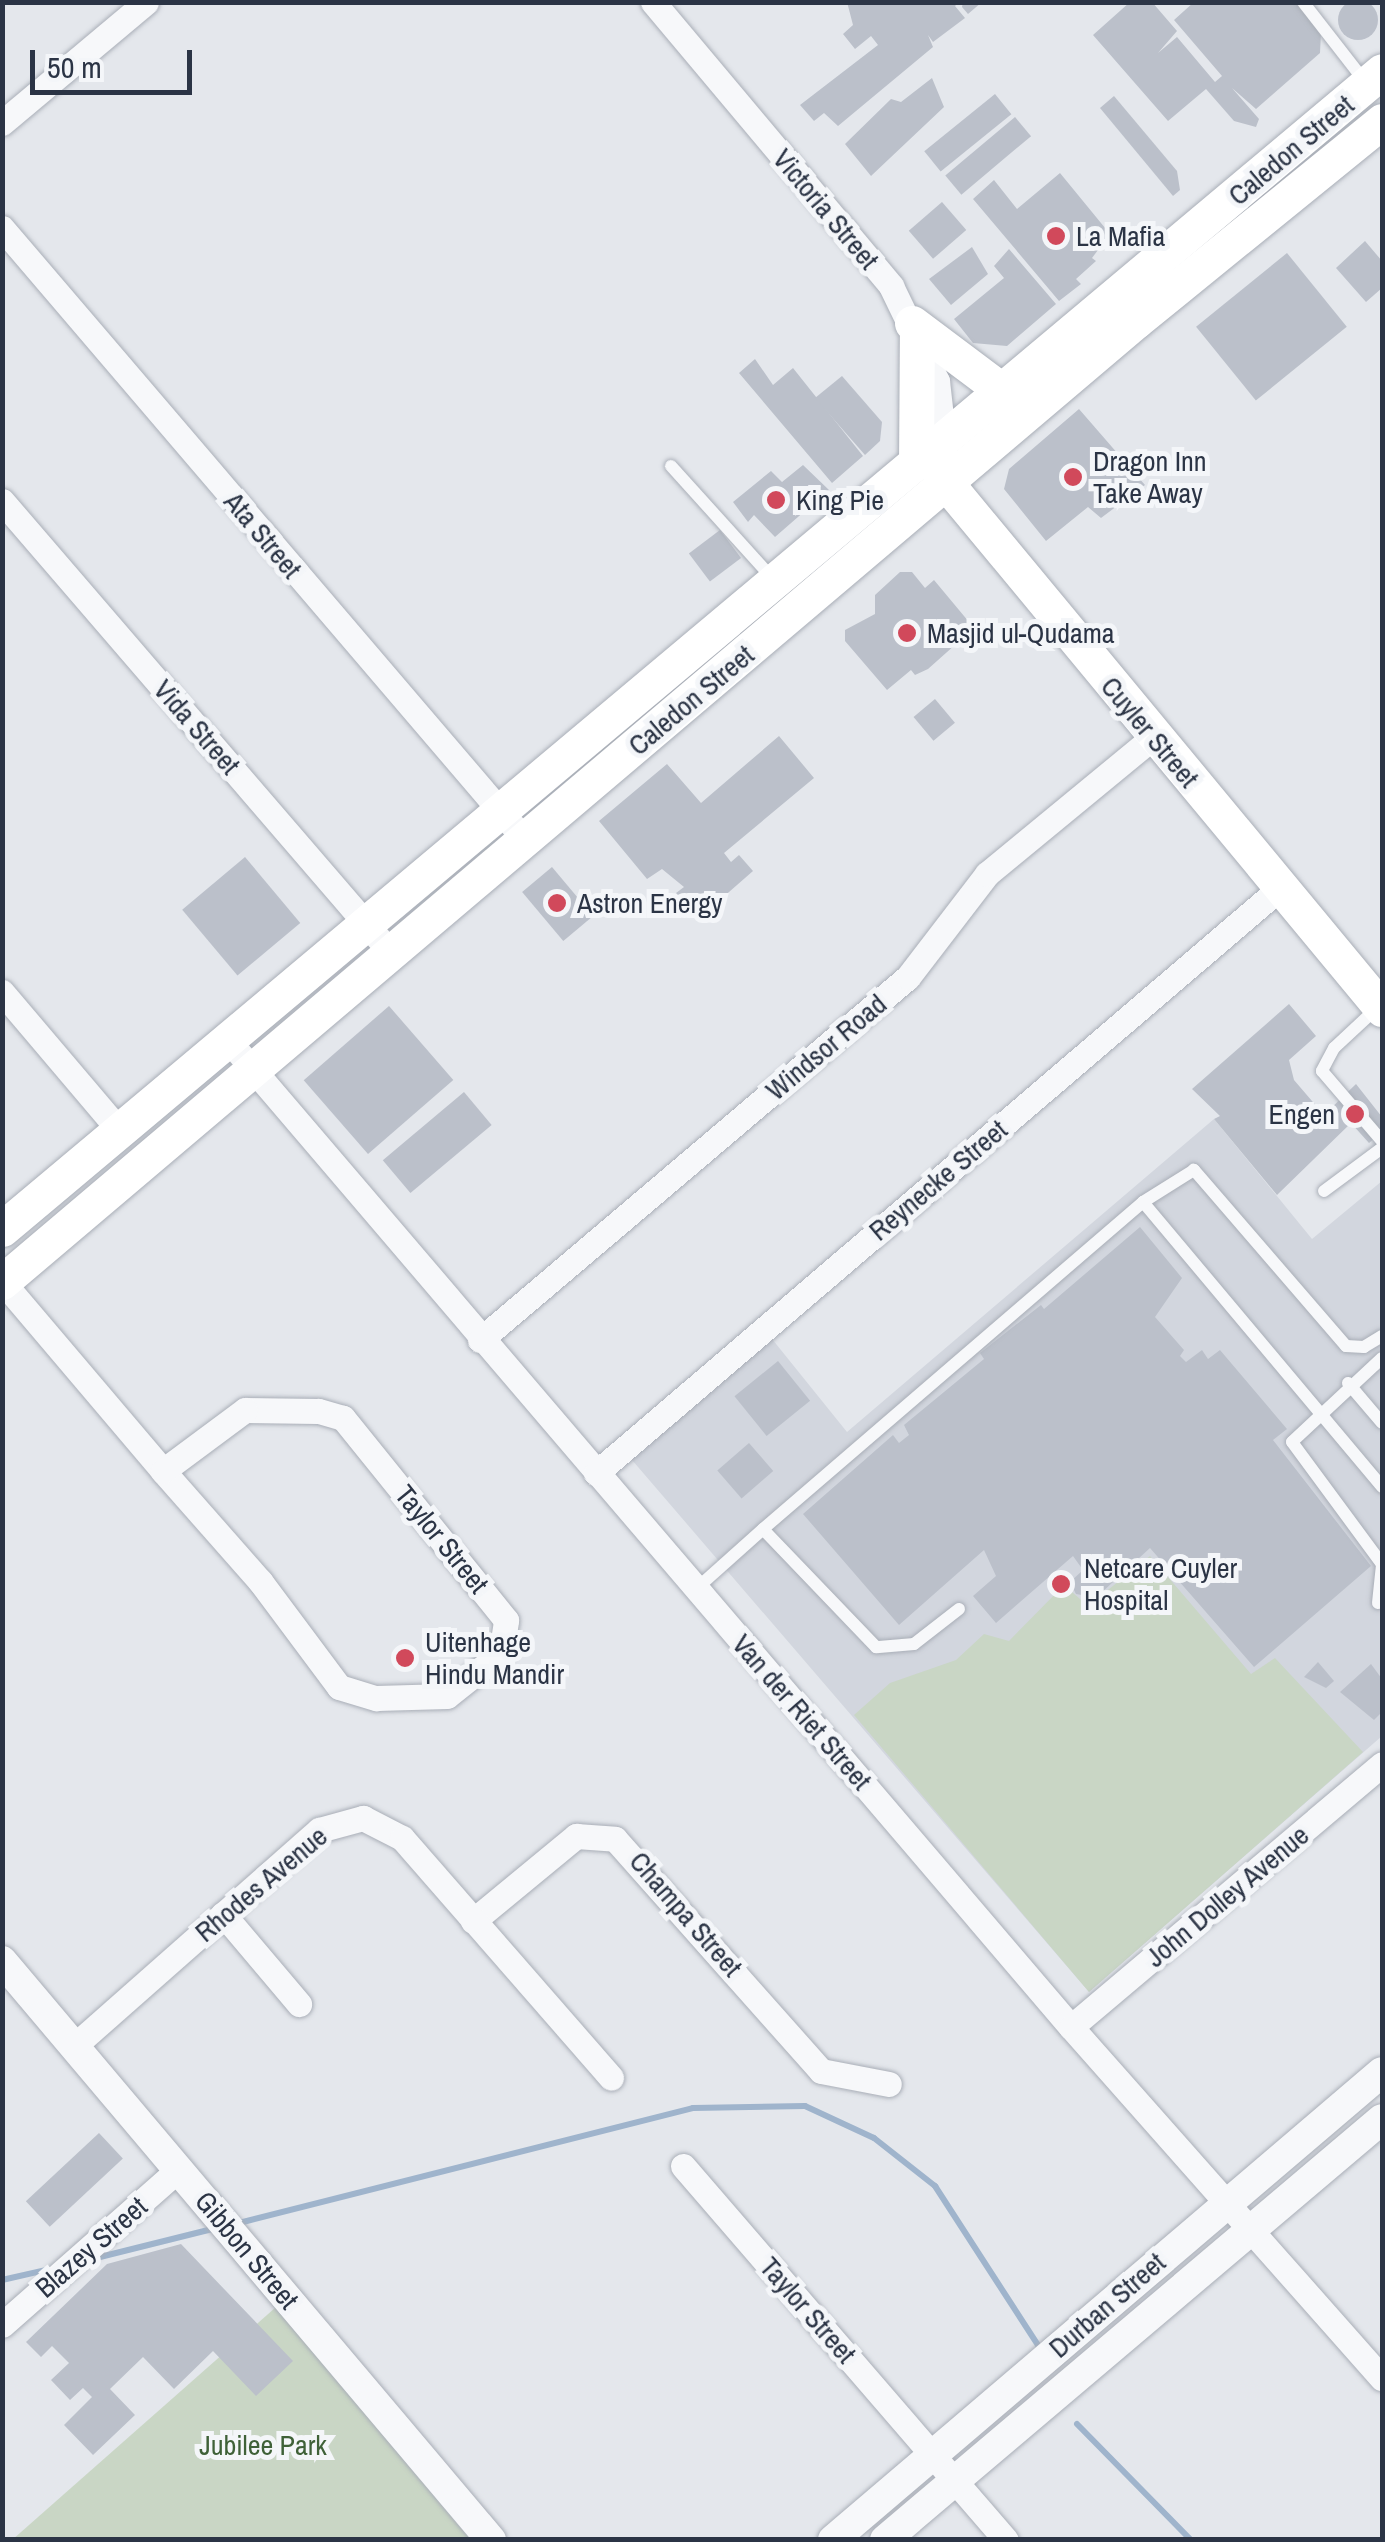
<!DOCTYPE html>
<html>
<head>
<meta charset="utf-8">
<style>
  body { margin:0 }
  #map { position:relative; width:1385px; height:2542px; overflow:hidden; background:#e4e7ec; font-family:"Archivo Narrow",sans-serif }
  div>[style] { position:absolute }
  .built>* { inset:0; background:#d2d6de }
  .green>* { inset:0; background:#c9d6c5 }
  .stream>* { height:6px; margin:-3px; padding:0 3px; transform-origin:3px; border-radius:3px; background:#9fb4cc }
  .building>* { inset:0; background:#bbc0ca; transform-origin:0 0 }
  .round { border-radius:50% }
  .roads { filter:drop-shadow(0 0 2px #a9aeb7) drop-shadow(0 0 2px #a9aeb7) }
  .service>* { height:12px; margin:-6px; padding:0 6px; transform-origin:6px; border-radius:6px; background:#f7f8fa }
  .minor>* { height:25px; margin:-12.5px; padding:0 12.5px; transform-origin:12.5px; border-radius:12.5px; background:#f7f8fa }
  .tertiary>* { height:30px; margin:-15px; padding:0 15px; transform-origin:15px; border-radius:15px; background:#f7f8fa }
  .secondary>* { height:35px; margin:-17.5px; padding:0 17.5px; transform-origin:17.5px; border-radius:17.5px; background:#fff }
  .dots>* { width:28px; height:28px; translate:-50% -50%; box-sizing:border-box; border:5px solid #f4f6f9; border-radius:50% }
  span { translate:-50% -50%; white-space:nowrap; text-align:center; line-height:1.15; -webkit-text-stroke:10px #f4f6f9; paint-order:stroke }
  .street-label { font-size:28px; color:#2b3445 }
  .poi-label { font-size:28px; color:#2b3445 }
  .left { translate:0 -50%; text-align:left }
  .right { translate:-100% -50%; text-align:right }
  .park-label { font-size:28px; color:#3f6138 }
  .frame { position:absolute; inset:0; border:5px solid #2b3445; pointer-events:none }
  .scale { position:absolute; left:30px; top:50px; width:162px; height:45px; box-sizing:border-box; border:5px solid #2b3445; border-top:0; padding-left:12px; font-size:30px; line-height:35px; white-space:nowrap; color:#2b3445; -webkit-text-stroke:8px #f4f6f9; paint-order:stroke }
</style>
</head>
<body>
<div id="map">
  <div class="built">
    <i style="clip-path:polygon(1214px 1119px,1312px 1239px,1382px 1181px,1382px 1736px,1089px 1992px,626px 1453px,764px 1329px,847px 1432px)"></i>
  </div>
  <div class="green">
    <i style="clip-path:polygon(1150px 1556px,1251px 1674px,1275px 1658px,1363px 1752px,1089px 1992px,854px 1715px,890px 1683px,956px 1660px,984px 1634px,1009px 1641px,1064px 1585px,1088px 1606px)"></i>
    <i style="clip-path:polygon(276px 2307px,470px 2539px,12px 2540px)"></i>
  </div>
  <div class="stream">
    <i style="left:239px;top:2223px;width:468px;rotate:-14.2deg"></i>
    <i style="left:693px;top:2108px;width:112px;rotate:-1deg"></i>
    <i style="left:805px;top:2106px;width:76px;rotate:24.9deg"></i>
    <i style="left:874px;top:2138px;width:78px;rotate:38.2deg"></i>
    <i style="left:935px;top:2186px;width:192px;rotate:57.1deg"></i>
    <i style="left:92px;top:2259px;width:124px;rotate:-14deg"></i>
    <i style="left:2px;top:2280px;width:49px;rotate:-12.9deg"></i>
    <i style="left:1077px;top:2424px;width:163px;rotate:45.5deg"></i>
  </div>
  <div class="building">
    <i class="round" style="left:1338px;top:0;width:40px;height:40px"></i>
    <i style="clip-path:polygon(847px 2px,959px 2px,955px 6px,965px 18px,933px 42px,928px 35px,933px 47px,838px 126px,824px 113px,814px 121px,800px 105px,878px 45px,871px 36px,855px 49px,843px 34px,853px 25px)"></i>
    <i style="clip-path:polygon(982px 2px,968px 14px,962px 7px,963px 2px)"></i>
    <i style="clip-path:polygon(1130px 2px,1152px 2px,1177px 31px,1158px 53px,1177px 37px,1215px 82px,1222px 76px,1174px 20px,1194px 2px,1295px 2px,1321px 33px,1320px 53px,1256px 109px,1232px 88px,1259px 119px,1256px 127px,1234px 121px,1206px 89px,1168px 121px,1093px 35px)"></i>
    <i style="clip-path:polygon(932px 78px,944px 107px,871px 176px,845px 144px,891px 99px,901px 102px)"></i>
    <i style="left:995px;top:94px;width:26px;height:91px;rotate:51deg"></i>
    <i style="clip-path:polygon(1114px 96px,1177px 171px,1180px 190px,1173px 196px,1100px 108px)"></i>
    <i style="left:1015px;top:117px;width:25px;height:91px;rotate:50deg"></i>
    <i style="clip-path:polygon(1060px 173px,1110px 234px,1092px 258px,1096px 261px,1076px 279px,1081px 284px,1059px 301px,973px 199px,994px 180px,1017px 209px)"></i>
    <i style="left:942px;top:202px;width:37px;height:44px;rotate:49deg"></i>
    <i style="clip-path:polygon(1365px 241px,1382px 261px,1382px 288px,1366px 302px,1336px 268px)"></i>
    <i style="clip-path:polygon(972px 247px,988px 274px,951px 305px,929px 279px)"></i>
    <i style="clip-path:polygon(1009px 249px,1056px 304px,1007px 346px,973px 343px,954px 319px,1004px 278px,994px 266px)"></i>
    <i style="left:1287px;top:253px;width:95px;height:117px;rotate:51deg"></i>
    <i style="clip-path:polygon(755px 359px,773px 385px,793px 368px,863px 456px,832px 483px,739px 373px)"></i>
    <i style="clip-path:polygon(842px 376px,882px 422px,880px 441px,865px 455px,815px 398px)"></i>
    <i style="clip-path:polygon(1079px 409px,1145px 485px,1101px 518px,1088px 507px,1046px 541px,1004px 489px,1009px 469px)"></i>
    <i style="clip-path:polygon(803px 465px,829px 490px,775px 537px,754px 515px,748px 522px,733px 502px,771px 471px,782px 482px)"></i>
    <i style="left:720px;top:530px;width:35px;height:39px;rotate:53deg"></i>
    <i style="clip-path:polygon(900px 572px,912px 572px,925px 588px,934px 580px,974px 628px,928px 669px,915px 675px,911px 670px,887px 690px,845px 641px,845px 630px,875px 614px,875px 595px)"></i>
    <i style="left:935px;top:699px;width:31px;height:28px;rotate:50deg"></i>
    <i style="clip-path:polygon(779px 736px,814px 778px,724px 853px,731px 862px,739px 855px,753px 871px,705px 913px,695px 901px,689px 906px,682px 900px,676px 893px,684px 887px,662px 869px,647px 879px,599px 821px,667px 764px,701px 803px)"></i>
    <i style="left:245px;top:857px;width:86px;height:82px;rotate:50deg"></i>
    <i style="left:552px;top:867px;width:64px;height:39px;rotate:50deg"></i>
    <i style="clip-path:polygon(1289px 1004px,1316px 1036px,1289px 1060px,1294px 1080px,1324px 1115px,1356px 1084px,1382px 1117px,1382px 1132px,1369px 1143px,1351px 1123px,1277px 1195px,1214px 1119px,1220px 1116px,1192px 1089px)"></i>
    <i style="left:389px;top:1006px;width:98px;height:113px;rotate:49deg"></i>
    <i style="left:464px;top:1092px;width:43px;height:106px;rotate:50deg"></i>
    <i style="clip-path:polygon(1140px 1227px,1182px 1278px,1155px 1317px,1184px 1350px,1180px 1356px,1186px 1362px,1202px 1350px,1208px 1359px,1220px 1350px,1287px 1429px,1273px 1440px,1371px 1566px,1254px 1667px,1150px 1548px,1100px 1594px,1097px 1589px,1087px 1596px,1076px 1594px,1070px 1582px,1083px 1570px,1073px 1556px,996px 1623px,973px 1596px,996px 1576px,984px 1550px,899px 1625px,803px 1514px,893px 1435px,899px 1443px,909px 1435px,904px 1425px,984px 1359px,980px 1353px,1041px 1305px,1044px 1309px)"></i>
    <i style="left:778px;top:1361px;width:51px;height:56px;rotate:51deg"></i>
    <i style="left:749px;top:1443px;width:37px;height:42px;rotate:49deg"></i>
    <i style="clip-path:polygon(1318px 1662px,1334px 1681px,1326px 1688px,1304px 1677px)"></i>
    <i style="clip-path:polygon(1371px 1664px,1382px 1679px,1382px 1712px,1374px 1720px,1340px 1692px)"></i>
    <i style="left:99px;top:2133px;width:35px;height:100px;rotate:47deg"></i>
    <i style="clip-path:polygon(181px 2244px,293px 2361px,256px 2396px,213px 2351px,174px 2389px,143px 2357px,110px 2389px,135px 2415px,93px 2455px,64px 2425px,92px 2397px,83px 2388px,70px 2400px,51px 2380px,69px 2363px,52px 2346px,41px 2357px,26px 2342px,107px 2264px)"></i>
  </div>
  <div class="roads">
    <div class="service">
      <i style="left:1303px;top:2px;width:103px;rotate:52.1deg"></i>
      <i style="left:671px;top:466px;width:152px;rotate:47.9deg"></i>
      <i style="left:1378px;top:1007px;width:60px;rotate:137deg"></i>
      <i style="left:1334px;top:1048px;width:26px;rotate:118deg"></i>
      <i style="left:1322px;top:1071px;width:92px;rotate:49.4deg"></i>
      <i style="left:1324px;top:1191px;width:72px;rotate:-36.6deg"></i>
      <i style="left:1382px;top:1336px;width:21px;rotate:149deg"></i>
      <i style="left:1364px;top:1347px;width:18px;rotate:-177deg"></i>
      <i style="left:1346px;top:1346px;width:233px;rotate:-130.8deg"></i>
      <i style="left:1194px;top:1170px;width:60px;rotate:147.9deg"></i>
      <i style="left:1143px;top:1202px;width:372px;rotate:50deg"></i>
      <i style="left:1382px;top:1358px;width:123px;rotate:137deg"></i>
      <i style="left:1292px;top:1442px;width:152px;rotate:53.6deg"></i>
      <i style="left:1348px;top:1383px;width:52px;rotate:49.6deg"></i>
      <i style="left:696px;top:1589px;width:90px;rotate:-41.8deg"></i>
      <i style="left:1378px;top:1603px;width:39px;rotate:-84deg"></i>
      <i style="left:959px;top:1609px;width:57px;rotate:142.1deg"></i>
      <i style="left:914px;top:1644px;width:38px;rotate:175deg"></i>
      <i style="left:876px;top:1647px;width:163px;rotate:-133.8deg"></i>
      <i style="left:763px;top:1529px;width:501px;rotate:-40.71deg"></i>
    </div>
    <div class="minor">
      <i style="left:653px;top:2px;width:371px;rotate:50deg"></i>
      <i style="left:891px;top:286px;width:106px;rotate:64.2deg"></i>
      <i style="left:937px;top:381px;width:62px;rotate:83.6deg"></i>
      <i style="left:2px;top:123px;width:188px;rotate:-40deg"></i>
      <i style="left:2px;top:228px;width:805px;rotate:49.48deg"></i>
      <i style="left:2px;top:501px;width:596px;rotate:49.28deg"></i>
      <i style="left:2px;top:992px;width:182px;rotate:49.7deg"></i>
      <i style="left:228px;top:1040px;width:1298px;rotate:49.5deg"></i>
      <i style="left:1071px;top:2027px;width:469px;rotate:48.5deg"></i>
      <i style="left:2px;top:1281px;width:249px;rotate:49.7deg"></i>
      <i style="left:163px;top:1471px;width:147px;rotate:48.6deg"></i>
      <i style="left:260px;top:1581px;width:132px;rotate:53.3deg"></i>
      <i style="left:339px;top:1687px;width:39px;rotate:17deg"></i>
      <i style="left:376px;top:1698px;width:71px;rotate:-1.6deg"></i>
      <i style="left:447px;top:1696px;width:69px;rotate:-38.5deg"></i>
      <i style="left:501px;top:1653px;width:33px;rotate:-81deg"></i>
      <i style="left:506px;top:1620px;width:260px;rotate:-128.9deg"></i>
      <i style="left:343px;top:1418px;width:26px;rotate:-164deg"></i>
      <i style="left:318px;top:1411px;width:73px;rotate:-179.2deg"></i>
      <i style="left:245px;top:1410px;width:102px;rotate:143.4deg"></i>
      <i style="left:480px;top:1340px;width:561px;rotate:-40.3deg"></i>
      <i style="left:908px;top:977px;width:130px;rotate:-52.5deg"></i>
      <i style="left:987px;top:874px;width:215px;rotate:-39.5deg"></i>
      <i style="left:596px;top:1473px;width:900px;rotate:-40.54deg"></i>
      <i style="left:223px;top:1914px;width:118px;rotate:49.8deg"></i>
      <i style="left:473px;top:1921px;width:134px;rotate:-39.5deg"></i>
      <i style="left:576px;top:1836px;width:39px;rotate:4deg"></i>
      <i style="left:615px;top:1839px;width:310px;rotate:48.4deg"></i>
      <i style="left:821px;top:2071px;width:69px;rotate:10.8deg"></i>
      <i style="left:1071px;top:2027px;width:407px;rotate:-40.2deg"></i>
      <i style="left:74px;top:2046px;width:327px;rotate:-41.4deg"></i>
      <i style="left:319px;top:1830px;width:46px;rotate:-15.3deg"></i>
      <i style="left:363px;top:1818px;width:44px;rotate:27.1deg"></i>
      <i style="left:402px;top:1838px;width:318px;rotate:48.9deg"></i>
      <i style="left:683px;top:2166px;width:494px;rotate:49.2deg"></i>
      <i style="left:2px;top:2325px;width:236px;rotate:-41.4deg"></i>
    </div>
    <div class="tertiary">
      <i style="left:2px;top:1961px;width:758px;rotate:49.82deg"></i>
      <i style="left:833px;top:2540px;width:721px;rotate:-40.45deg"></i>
      <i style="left:885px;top:2540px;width:651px;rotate:-40.27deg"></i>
    </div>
    <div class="secondary">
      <i style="left:912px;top:323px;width:115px;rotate:36.9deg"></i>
      <i style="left:916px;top:463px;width:130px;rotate:-89.6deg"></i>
      <i style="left:945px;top:464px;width:20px;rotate:84deg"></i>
      <i style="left:947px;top:484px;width:682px;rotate:50.36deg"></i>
      <i style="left:2px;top:1229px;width:1801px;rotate:-40deg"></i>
      <i style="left:2px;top:1282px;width:1486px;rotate:-40.28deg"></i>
      <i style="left:1136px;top:321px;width:317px;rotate:-39.1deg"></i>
    </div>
  </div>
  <div class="dots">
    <i style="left:1056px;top:236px;background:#d1495b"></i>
    <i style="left:1073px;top:477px;background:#d1495b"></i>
    <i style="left:776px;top:500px;background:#d1495b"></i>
    <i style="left:907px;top:633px;background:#d1495b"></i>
    <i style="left:557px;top:903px;background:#d1495b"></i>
    <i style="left:1355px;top:1114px;background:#d1495b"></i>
    <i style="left:1061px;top:1584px;background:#d1495b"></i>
    <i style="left:405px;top:1658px;background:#d1495b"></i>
  </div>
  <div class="street-label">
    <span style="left:1291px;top:150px;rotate:-40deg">Caledon Street</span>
    <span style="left:826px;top:209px;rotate:50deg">Victoria Street</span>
    <span style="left:263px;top:535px;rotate:50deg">Ata Street</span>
    <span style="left:691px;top:700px;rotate:-40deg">Caledon Street</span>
    <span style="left:197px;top:727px;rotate:49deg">Vida Street</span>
    <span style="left:1150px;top:732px;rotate:50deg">Cuyler Street</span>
    <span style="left:826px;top:1047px;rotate:-40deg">Windsor Road</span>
    <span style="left:938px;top:1180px;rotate:-40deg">Reynecke Street</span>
    <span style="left:442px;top:1539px;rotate:51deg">Taylor Street</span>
    <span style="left:802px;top:1712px;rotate:49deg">Van der Riet Street</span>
    <span style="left:261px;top:1884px;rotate:-40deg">Rhodes Avenue</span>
    <span style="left:1227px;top:1896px;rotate:-40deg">John Dolley Avenue</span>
    <span style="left:686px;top:1914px;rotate:49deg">Champa Street</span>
    <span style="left:91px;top:2247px;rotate:-41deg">Blazey Street</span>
    <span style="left:247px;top:2250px;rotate:50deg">Gibbon Street</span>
    <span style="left:1107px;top:2305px;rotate:-41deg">Durban Street</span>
    <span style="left:808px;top:2310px;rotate:49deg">Taylor Street</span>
  </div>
  <div class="poi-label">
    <span class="left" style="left:1076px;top:236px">La Mafia</span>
    <span class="left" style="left:1093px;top:477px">Dragon Inn<br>Take Away</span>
    <span class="left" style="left:796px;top:500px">King Pie</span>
    <span class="left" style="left:927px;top:633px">Masjid ul-Qudama</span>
    <span class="left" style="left:577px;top:903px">Astron Energy</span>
    <span class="right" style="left:1335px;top:1114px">Engen</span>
    <span class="left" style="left:1084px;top:1584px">Netcare Cuyler<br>Hospital</span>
    <span class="left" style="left:425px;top:1658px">Uitenhage<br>Hindu Mandir</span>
  </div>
  <div class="park-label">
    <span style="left:263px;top:2445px">Jubilee Park</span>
  </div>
  <div class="frame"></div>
  <div class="scale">50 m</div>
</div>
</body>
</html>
